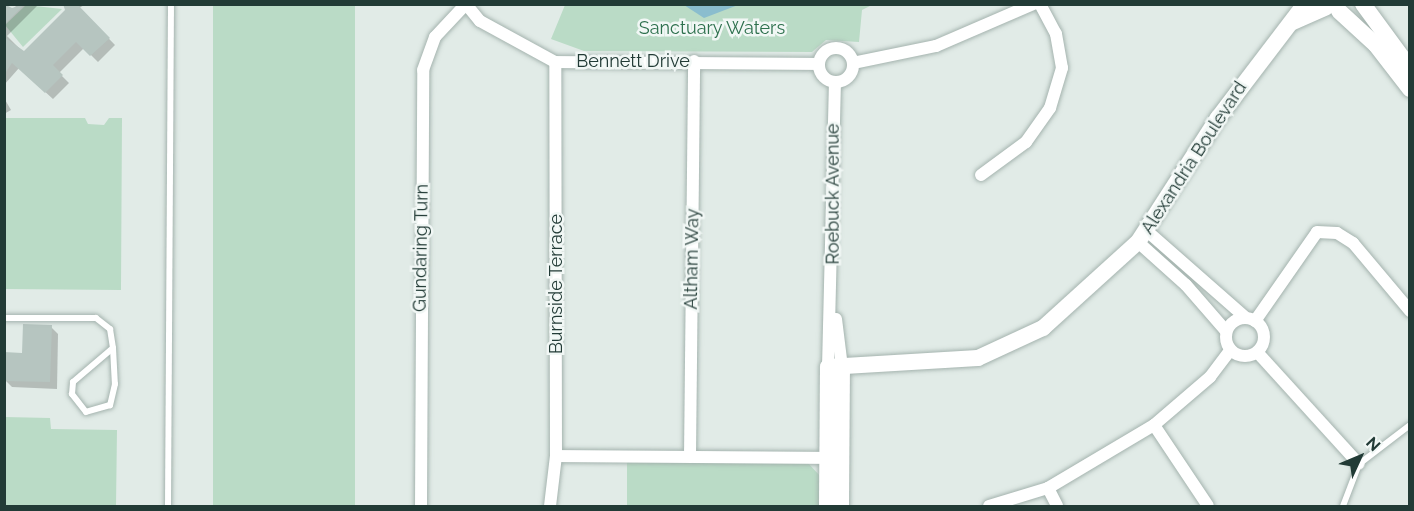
<!DOCTYPE html>
<html>
<head>
<meta charset="utf-8">
<style>
  body { margin:0 }
  #map { position:relative; width:1414px; height:511px; overflow:hidden; background:#e1ebe7; font-family:Raleway,sans-serif }
  div>[style] { position:absolute }
  .green>* { inset:0; background:#badbc6; transform-origin:0 0 }
  .water>* { inset:0; background:#8abdce }
  .shadow>* { inset:0; background:#0003 }
  .building>* { inset:0; background:#b6c5c0 }
  .roads { filter:drop-shadow(0 0 2px #a4b3ae) drop-shadow(0 0 2px #a4b3ae) }
  .lane>* { height:6px; margin:-3px; padding:0 3px; transform-origin:3px; border-radius:3px; background:#fff }
  .street>* { height:12px; margin:-6px; padding:0 6px; transform-origin:6px; border-radius:6px; background:#fff }
  .street>.ring { margin:-6px; padding:0; box-sizing:content-box; background:none; border:12px solid #fff; border-radius:50% }
  .secondary>* { height:16px; margin:-8px; padding:0 8px; transform-origin:8px; border-radius:8px; background:#fff }
  span { translate:-50% -50%; white-space:nowrap; text-align:center; line-height:1.15; -webkit-text-stroke:5px #f1f7f5; paint-order:stroke }
  .park-label { font-size:18px; color:#2d704d }
  .street-label { font-size:18px; color:#223b36 }
  .frame { position:absolute; inset:0; border:6px solid #223b36; pointer-events:none }
  .north { position:absolute; left:1330px; top:427px; width:60px; height:60px; -webkit-text-stroke:4px #f1f7f5; paint-order:stroke; rotate:46deg; font-size:16px; font-weight:700; line-height:24px; text-align:center; color:#223b36 }
  .north::after { content:''; display:block; margin:auto; width:21px; height:27px; background:#223b36; clip-path:polygon(50% 0,100% 100%,50% 72%,0 100%) }
</style>
</head>
<body>
<div id="map">
  <div class="green">
    <i style="clip-path:polygon(26px 5px,62px 9px,23px 47px,5px 25px)"></i>
    <i style="left:213px;top:5px;width:142px;height:501px"></i>
    <i style="clip-path:polygon(565px 5px,872px 5px,862px 10px,859px 42px,826px 40px,812px 52px,584px 51px,551px 39px)"></i>
    <i style="clip-path:polygon(5px 118px,85px 118px,88px 124px,104px 125px,109px 118px,122px 118px,121px 290px,5px 289px)"></i>
    <i style="clip-path:polygon(5px 417px,50px 418px,51px 429px,117px 430px,116px 506px,5px 506px)"></i>
    <i style="clip-path:polygon(627px 461px,807px 462px,822px 478px,822px 506px,627px 506px)"></i>
  </div>
  <div class="water">
    <i style="clip-path:polygon(684px 5px,685px 4px,738px 5px,704px 18px)"></i>
  </div>
  <div class="shadow">
    <i style="clip-path:polygon(4px 4px,12px 10px,18px 4px,39px 4px,7px 36px,24px 53px,67px 10px,64px 4px,86px 4px,79px 8px,115px 45px,98px 62px,84px 48px,59px 73px,69px 83px,53px 99px,19px 68px,4px 85px)"></i>
    <i style="clip-path:polygon(4px 98px,11px 110px,4px 114px)"></i>
    <i style="clip-path:polygon(51px 327px,58px 334px,57px 389px,12px 387px,5px 380px)"></i>
  </div>
  <div class="building">
    <i style="clip-path:polygon(4px 4px,12px 8px,25px 4px,4px 25px)"></i>
    <i style="clip-path:polygon(63px 4px,77px 4px,110px 38px,90px 56px,76px 42px,53px 65px,63px 75px,45px 93px,12px 63px,4px 75px,4px 37px,24px 51px,65px 10px)"></i>
    <i style="clip-path:polygon(23px 324px,52px 325px,50px 382px,4px 381px,4px 352px,22px 353px)"></i>
  </div>
  <div class="roads">
    <div class="lane">
      <i style="left:4px;top:318px;width:92px"></i>
      <i style="left:96px;top:318px;width:18px;rotate:38deg"></i>
      <i style="left:110px;top:329px;width:19px;rotate:81deg"></i>
      <i style="left:113px;top:348px;width:36px;rotate:87deg"></i>
      <i style="left:115px;top:384px;width:22px;rotate:103deg"></i>
      <i style="left:110px;top:405px;width:25px;rotate:164deg"></i>
      <i style="left:86px;top:412px;width:23px;rotate:-128deg"></i>
      <i style="left:72px;top:394px;width:12px;rotate:-85deg"></i>
      <i style="left:73px;top:382px;width:52px;rotate:-40.4deg"></i>
      <i style="left:168px;top:506px;width:502px;rotate:-89.66deg"></i>
      <i style="left:1343px;top:506px;width:45px;rotate:-69.1deg"></i>
      <i style="left:1359px;top:464px;width:64px;rotate:-37.4deg"></i>
    </div>
    <div class="street">
      <i class="ring" style="left:819px;top:48px;width:22px;height:22px"></i>
      <i style="left:853px;top:63px;width:85px;rotate:-11.6deg"></i>
      <i style="left:936px;top:46px;width:106px;rotate:-23.4deg"></i>
      <i style="left:981px;top:175px;width:56px;rotate:-36.3deg"></i>
      <i style="left:1026px;top:142px;width:42px;rotate:-54.8deg"></i>
      <i style="left:1050px;top:108px;width:42px;rotate:-73.3deg"></i>
      <i style="left:1062px;top:68px;width:35px;rotate:-100deg"></i>
      <i style="left:1056px;top:34px;width:34px;rotate:-118deg"></i>
      <i style="left:1147px;top:231px;width:130px;rotate:41.3deg"></i>
      <i style="left:1138px;top:242px;width:64px;rotate:41.9deg"></i>
      <i style="left:1186px;top:285px;width:61px;rotate:49deg"></i>
      <i class="ring" style="left:1226px;top:318px;width:26px;height:26px"></i>
      <i style="left:836px;top:319px;width:48px;rotate:82.9deg"></i>
      <i style="left:1255px;top:321px;width:108px;rotate:-55.1deg"></i>
      <i style="left:1317px;top:232px;width:20px;rotate:3deg"></i>
      <i style="left:1337px;top:233px;width:19px;rotate:32deg"></i>
      <i style="left:1353px;top:243px;width:89px;rotate:50deg"></i>
      <i style="left:1257px;top:352px;width:151px;rotate:47.7deg"></i>
      <i style="left:828px;top:367px;width:285px;rotate:-88.6deg"></i>
      <i style="left:1154px;top:425px;width:97px;rotate:56.3deg"></i>
      <i style="left:556px;top:456px;width:278px;rotate:0.4deg"></i>
      <i style="left:690px;top:457px;width:396px;rotate:-89.4deg"></i>
      <i style="left:1048px;top:488px;width:20px;rotate:63deg"></i>
      <i style="left:421px;top:506px;width:436px;rotate:-89.7deg"></i>
      <i style="left:423px;top:70px;width:35px;rotate:-70deg"></i>
      <i style="left:435px;top:37px;width:45px;rotate:-46.8deg"></i>
      <i style="left:466px;top:4px;width:22px;rotate:51deg"></i>
      <i style="left:480px;top:21px;width:85px;rotate:28.7deg"></i>
      <i style="left:555px;top:62px;width:264px;rotate:0.4deg"></i>
      <i style="left:550px;top:506px;width:50px;rotate:-83.2deg"></i>
      <i style="left:556px;top:456px;width:394px;rotate:-90.1deg"></i>
      <i style="left:989px;top:506px;width:62px;rotate:-17deg"></i>
      <i style="left:1048px;top:488px;width:123px;rotate:-30.7deg"></i>
      <i style="left:1154px;top:425px;width:74px;rotate:-40.6deg"></i>
      <i style="left:1210px;top:377px;width:34px;rotate:-53deg"></i>
    </div>
    <div class="secondary">
      <i style="left:1363px;top:4px;width:79px;rotate:53.7deg"></i>
      <i style="left:1339px;top:11px;width:50px;rotate:42.6deg"></i>
      <i style="left:1376px;top:45px;width:56px;rotate:52.3deg"></i>
      <i style="left:1293px;top:22px;width:36px;rotate:-24deg"></i>
      <i style="left:827px;top:506px;width:139px;rotate:-89.6deg"></i>
      <i style="left:828px;top:367px;width:150px;rotate:-3.4deg"></i>
      <i style="left:978px;top:358px;width:72px;rotate:-24.8deg"></i>
      <i style="left:1043px;top:328px;width:128px;rotate:-42.2deg"></i>
      <i style="left:1138px;top:242px;width:148px;rotate:-57.2deg"></i>
      <i style="left:1218px;top:118px;width:143px;rotate:-52.7deg"></i>
      <i style="left:841px;top:506px;width:139px;rotate:-89.6deg"></i>
    </div>
  </div>
  <div class="park-label">
    <span style="left:712px;top:28px">Sanctuary Waters</span>
  </div>
  <div class="street-label">
    <span style="left:633px;top:61px">Bennett Drive</span>
    <span style="left:1194px;top:158px;rotate:-57deg">Alexandria Boulevard</span>
    <span style="left:833px;top:194px;rotate:-90deg">Roebuck Avenue</span>
    <span style="left:421px;top:248px;rotate:-89deg">Gundaring Turn</span>
    <span style="left:692px;top:259px;rotate:-89deg">Altham Way</span>
    <span style="left:556px;top:284px;rotate:-90deg">Burnside Terrace</span>
  </div>
  <div class="frame"></div>
  <div class="north">N</div>
</div>
</body>
</html>
